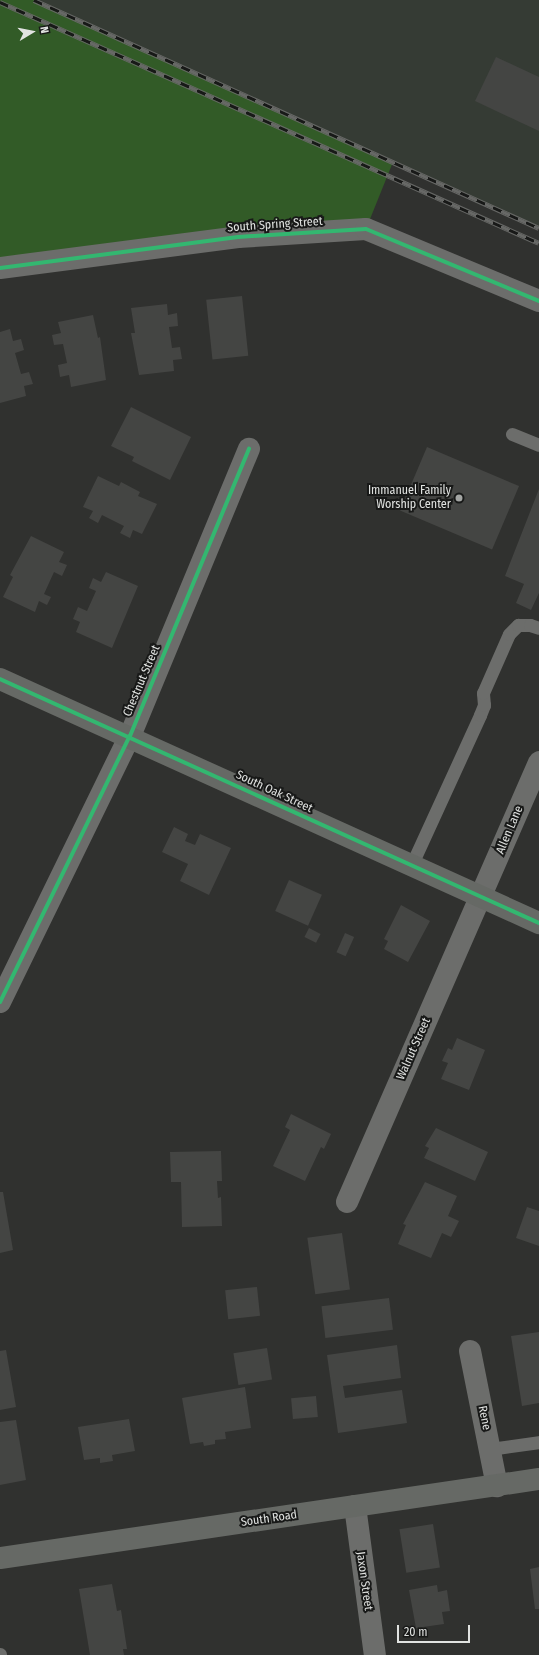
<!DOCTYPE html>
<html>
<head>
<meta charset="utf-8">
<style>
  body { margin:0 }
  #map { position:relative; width:539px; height:1655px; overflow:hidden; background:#30312f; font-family:"Fira Sans Condensed",sans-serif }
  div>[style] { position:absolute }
  .built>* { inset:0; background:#353b34 }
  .green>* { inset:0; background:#325b27 }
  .building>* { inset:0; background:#444543; transform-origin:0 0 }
  .lane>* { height:13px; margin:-6.5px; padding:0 6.5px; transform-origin:6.5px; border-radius:6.5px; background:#6c6d6b }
  .street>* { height:22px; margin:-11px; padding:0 11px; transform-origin:11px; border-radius:11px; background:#6c6d6b }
  .secondary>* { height:22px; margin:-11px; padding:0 11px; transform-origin:11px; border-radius:11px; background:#666965 }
  .rail>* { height:4.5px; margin-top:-2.25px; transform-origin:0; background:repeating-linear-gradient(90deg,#181918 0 9px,#676866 0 18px); box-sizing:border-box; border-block:1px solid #676866 }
  .cycleway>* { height:4px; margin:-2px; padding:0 2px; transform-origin:2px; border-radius:2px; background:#33b770 }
  .dots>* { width:11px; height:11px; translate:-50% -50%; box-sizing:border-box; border:2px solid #181918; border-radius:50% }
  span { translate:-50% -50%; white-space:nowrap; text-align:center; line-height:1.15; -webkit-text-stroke:4px #181918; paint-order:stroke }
  .street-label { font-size:12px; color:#e1e3e1 }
  .poi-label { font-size:12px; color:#e1e3e1 }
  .right { translate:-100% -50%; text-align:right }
  .north { position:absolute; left:12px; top:12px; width:40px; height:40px; -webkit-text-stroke:3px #181918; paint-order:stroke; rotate:80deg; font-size:11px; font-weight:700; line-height:16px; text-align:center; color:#e1e3e1 }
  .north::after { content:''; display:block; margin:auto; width:14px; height:18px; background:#e1e3e1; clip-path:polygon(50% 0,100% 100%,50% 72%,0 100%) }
  .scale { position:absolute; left:397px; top:1625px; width:73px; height:18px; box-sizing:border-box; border:2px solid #e1e3e1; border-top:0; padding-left:5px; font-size:12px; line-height:14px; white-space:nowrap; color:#e1e3e1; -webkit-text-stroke:3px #181918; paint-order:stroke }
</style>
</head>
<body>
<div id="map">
  <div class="built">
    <i style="clip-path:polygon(34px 0,539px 0,539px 228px,393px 162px)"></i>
  </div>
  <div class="green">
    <i style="clip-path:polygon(0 0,34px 0,393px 162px,366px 229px,0 268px)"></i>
  </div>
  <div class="building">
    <i style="clip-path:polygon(496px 57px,539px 77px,539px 131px,475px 101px)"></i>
    <i style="left:242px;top:296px;width:60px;height:36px;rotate:84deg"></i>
    <i style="clip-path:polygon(167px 304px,168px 315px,177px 313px,178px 326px,169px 327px,172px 348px,180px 347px,182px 359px,173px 360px,174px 371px,139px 375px,131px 333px,135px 333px,131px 308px)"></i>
    <i style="clip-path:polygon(93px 315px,98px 338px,100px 337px,106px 380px,71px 387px,69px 375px,60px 377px,58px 365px,67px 363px,63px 344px,54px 345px,52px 335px,61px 333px,58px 322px)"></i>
    <i style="clip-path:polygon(10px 329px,13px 341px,21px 339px,24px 350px,15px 353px,21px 374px,29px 372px,33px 384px,24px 386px,26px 396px,0 403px,0 332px)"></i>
    <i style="clip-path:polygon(131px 407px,191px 437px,170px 480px,132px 461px,134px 457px,111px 446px)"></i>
    <i style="left:427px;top:447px;width:100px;height:69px;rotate:23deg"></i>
    <i style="clip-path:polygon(98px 476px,119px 486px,121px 482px,140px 492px,138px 496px,157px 504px,142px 534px,133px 530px,130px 538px,120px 533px,124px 526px,102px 515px,98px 523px,89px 518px,93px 511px,83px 507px)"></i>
    <i style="clip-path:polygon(539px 489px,539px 593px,531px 610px,516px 603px,524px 584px,505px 576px)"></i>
    <i style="clip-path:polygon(31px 536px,64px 552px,59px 562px,67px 565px,62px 576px,54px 572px,44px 594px,51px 597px,47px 605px,39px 601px,35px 612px,3px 597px,13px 577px,10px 575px)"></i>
    <i style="clip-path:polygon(106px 572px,138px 586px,112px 648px,76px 632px,80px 622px,73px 619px,78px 607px,87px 611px,96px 591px,89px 588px,93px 578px,101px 582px)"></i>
    <i style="clip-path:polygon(174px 827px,188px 834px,185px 841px,195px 845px,200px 834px,231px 848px,209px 895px,180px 881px,188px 864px,162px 852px)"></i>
    <i style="left:289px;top:880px;width:36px;height:34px;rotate:24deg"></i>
    <i style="clip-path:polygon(401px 905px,430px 921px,408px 962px,384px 949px,388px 941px,384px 939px)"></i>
    <i style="left:309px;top:928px;width:13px;height:10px;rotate:27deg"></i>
    <i style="left:345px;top:933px;width:10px;height:21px;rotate:24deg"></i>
    <i style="clip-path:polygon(457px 1038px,485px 1050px,469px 1090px,441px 1079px,448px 1063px,442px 1061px,448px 1048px,452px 1050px)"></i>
    <i style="clip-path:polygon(291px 1114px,331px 1134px,324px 1149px,321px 1147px,305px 1181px,273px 1166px,290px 1130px,285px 1127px)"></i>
    <i style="clip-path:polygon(436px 1128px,488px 1152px,475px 1181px,424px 1158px,429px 1148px,425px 1146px)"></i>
    <i style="clip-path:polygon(221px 1151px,222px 1181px,217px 1181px,218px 1198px,221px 1197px,222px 1226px,182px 1227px,181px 1182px,171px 1182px,170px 1152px)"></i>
    <i style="clip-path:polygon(425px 1182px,457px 1196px,448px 1216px,459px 1221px,451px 1237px,442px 1233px,431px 1258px,398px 1244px,406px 1225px,403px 1224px)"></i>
    <i style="clip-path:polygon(0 1192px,3px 1192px,13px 1250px,0 1253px)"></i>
    <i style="clip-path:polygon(527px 1207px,539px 1211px,539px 1246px,516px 1238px)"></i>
    <i style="left:342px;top:1233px;width:57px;height:35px;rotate:82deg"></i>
    <i style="left:257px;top:1287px;width:29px;height:32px;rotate:84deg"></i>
    <i style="left:389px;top:1298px;width:32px;height:68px;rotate:83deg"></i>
    <i style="clip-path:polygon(539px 1332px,539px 1403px,522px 1406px,511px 1336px)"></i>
    <i style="clip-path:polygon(397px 1345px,401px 1378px,343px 1386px,345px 1398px,402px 1390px,407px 1423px,338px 1433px,327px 1355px)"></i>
    <i style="left:267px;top:1348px;width:32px;height:34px;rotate:81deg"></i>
    <i style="clip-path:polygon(6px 1350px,16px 1407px,0 1410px,0 1351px)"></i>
    <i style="clip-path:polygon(245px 1387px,251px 1428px,225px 1432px,226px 1439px,215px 1440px,215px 1444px,204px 1446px,203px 1442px,190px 1444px,182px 1398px)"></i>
    <i style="left:316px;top:1396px;width:21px;height:25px;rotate:85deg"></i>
    <i style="clip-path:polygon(129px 1419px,135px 1451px,112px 1455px,113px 1461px,100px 1463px,100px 1458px,84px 1460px,78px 1427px)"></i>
    <i style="clip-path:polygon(16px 1420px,26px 1480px,0 1485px,0 1422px)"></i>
    <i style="left:433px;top:1524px;width:44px;height:34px;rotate:81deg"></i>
    <i style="clip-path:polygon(539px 1567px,539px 1609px,535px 1609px,530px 1569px)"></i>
    <i style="clip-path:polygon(112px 1584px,117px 1611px,121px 1610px,127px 1649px,123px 1649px,124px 1655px,90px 1655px,79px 1589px)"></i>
    <i style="clip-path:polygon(437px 1585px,438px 1592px,447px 1590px,450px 1611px,442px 1612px,444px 1624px,416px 1628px,409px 1590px)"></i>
  </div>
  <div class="lane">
    <i style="left:512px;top:434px;width:29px;rotate:22deg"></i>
    <i style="left:411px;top:866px;width:166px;rotate:-65.4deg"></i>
    <i style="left:480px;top:715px;width:11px;rotate:-68deg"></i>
    <i style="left:484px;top:705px;width:12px;rotate:-95deg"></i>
    <i style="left:483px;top:693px;width:64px;rotate:-66.2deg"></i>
    <i style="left:509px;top:634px;width:13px;rotate:-45deg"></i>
    <i style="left:518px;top:625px;width:12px"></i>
    <i style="left:530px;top:625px;width:9px;rotate:18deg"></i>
    <i style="left:490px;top:1449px;width:49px;rotate:-8.1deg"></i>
    <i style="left:0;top:1654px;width:1px;rotate:90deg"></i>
  </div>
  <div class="street">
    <i style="left:0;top:268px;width:240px;rotate:-7.4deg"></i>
    <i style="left:238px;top:237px;width:128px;rotate:-3.6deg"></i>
    <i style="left:366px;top:229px;width:187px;rotate:22.6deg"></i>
    <i style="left:0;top:1002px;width:296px;rotate:-64deg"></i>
    <i style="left:130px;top:736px;width:311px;rotate:-67.5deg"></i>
    <i style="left:347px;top:1202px;width:480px;rotate:-66.4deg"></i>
    <i style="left:470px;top:1351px;width:138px;rotate:78.7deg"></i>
    <i style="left:355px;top:1506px;width:150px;rotate:82.4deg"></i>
  </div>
  <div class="secondary">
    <i style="left:0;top:679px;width:592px;rotate:24.36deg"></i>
    <i style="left:0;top:1558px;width:545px;rotate:-8.34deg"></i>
  </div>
  <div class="rail">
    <i style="left:34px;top:0;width:554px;rotate:24.3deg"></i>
    <i style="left:0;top:2px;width:590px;rotate:24.09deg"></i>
  </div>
  <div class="cycleway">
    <i style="left:0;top:268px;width:240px;rotate:-7.4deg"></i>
    <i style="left:238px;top:237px;width:128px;rotate:-3.6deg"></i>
    <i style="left:366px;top:229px;width:187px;rotate:22.6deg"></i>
    <i style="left:0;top:679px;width:592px;rotate:24.36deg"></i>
    <i style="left:0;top:1002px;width:296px;rotate:-64deg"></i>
    <i style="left:130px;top:736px;width:311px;rotate:-67.5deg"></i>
  </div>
  <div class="dots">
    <i style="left:459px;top:498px;background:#a3a5a3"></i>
  </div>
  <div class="street-label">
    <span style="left:275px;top:225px;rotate:-4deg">South Spring Street</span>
    <span style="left:142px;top:681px;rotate:-67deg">Chestnut Street</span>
    <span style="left:274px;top:792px;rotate:25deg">South Oak Street</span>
    <span style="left:510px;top:830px;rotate:-67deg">Allen Lane</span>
    <span style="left:414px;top:1049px;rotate:-66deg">Walnut Street</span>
    <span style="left:484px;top:1418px;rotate:79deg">Rene</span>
    <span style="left:269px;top:1519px;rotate:-8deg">South Road</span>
    <span style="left:364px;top:1581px;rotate:82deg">Jaxon Street</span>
  </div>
  <div class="poi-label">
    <span class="right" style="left:451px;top:498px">Immanuel Family<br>Worship Center</span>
  </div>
  <div class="north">N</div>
  <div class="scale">20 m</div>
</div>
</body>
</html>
